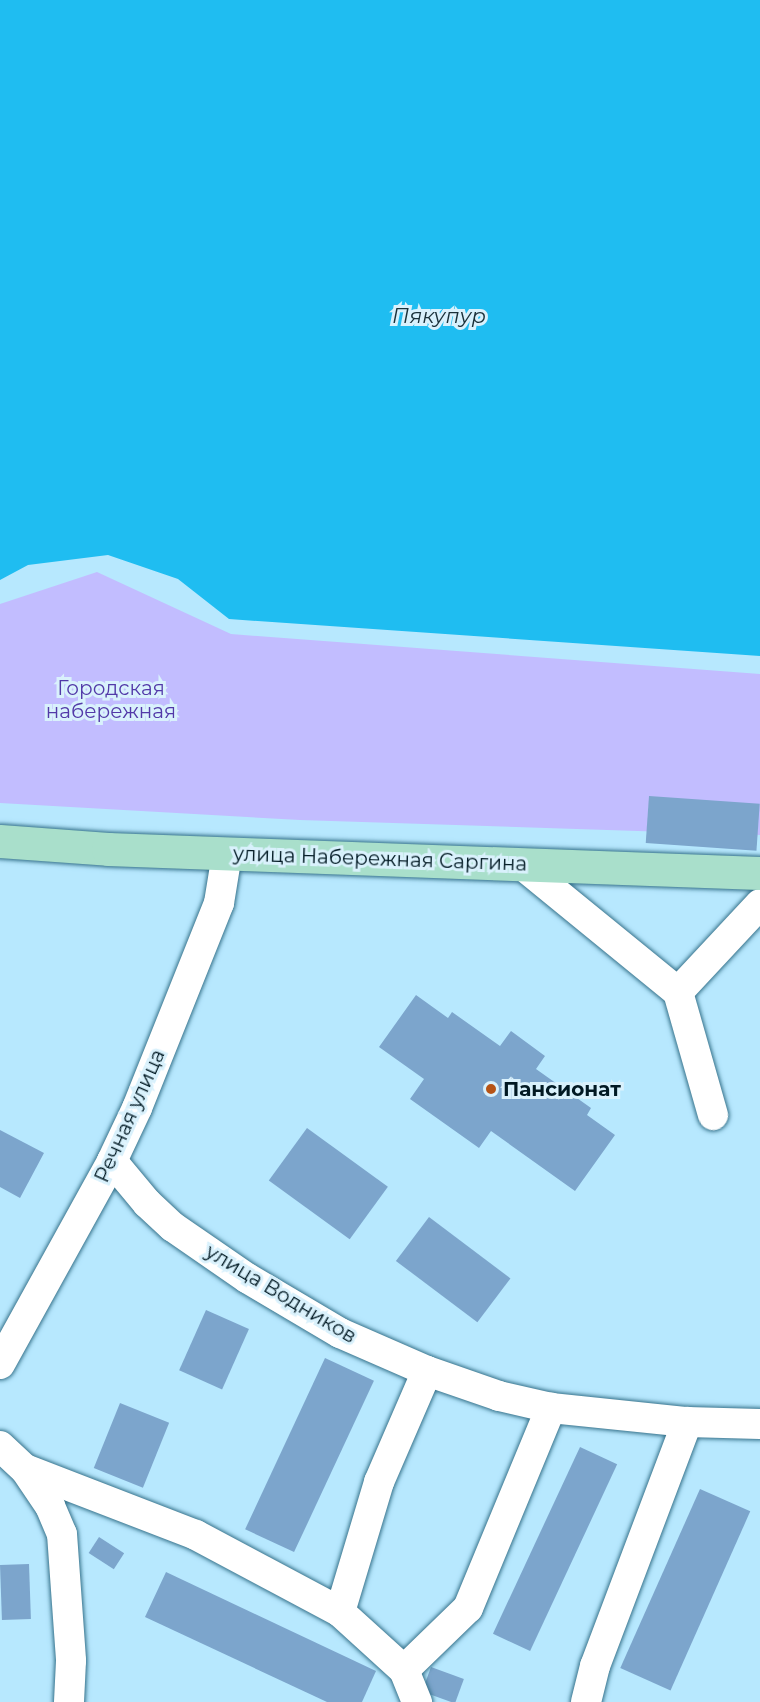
<!DOCTYPE html>
<html>
<head>
<meta charset="utf-8">
<style>
  body { margin:0 }
  #map { position:relative; width:760px; height:1702px; overflow:hidden; background:#b7e8fe; font-family:Montserrat,sans-serif }
  div>[style] { position:absolute }
  .green>* { inset:0; background:#c2bdff }
  .water>* { inset:0; background:#1fbdf1 }
  .building>* { inset:0; background:#7ca5cc; transform-origin:0 0 }
  .roads { filter:drop-shadow(0 0 2px #37738c) drop-shadow(0 0 2px #37738c) }
  .minor>* { height:30px; margin:-15px; padding:0 15px; transform-origin:15px; border-radius:15px; background:#fff }
  .major>* { height:33px; margin:-16.5px; padding:0 16.5px; transform-origin:16.5px; border-radius:16.5px; background:#a9dfcb }
  .dots>* { width:16px; height:16px; translate:-50% -50%; box-sizing:border-box; border:3px solid #d9f1fc; border-radius:50% }
  span { translate:-50% -50%; white-space:nowrap; text-align:center; line-height:1.15; -webkit-text-stroke:6px #d9f1fc; paint-order:stroke }
  .park-label { font-size:20px; color:#5239a8 }
  .street-label { font-size:20px; color:#011923 }
  .poi-label { font-size:20px; color:#011923; font-weight:700 }
  .left { translate:0 -50%; text-align:left }
  .water-label { font-size:21px; color:#193039; font-style:italic }
</style>
</head>
<body>
<div id="map">
  <div class="green">
    <i style="clip-path:polygon(97px 572px,231px 634px,760px 674px,760px 835px,300px 820px,0 803px,0 604px)"></i>
  </div>
  <div class="water">
    <i style="clip-path:polygon(0 0,760px 0,760px 656px,229px 619px,178px 579px,108px 555px,28px 565px,0 580px)"></i>
  </div>
  <div class="building">
    <i style="left:649px;top:796px;width:111px;height:47px;rotate:4deg"></i>
    <i style="clip-path:polygon(416px 995px,448px 1018px,452px 1012px,500px 1046px,511px 1031px,545px 1056px,536px 1069px,591px 1108px,587px 1115px,615px 1135px,575px 1191px,491px 1131px,479px 1148px,410px 1099px,424px 1079px,379px 1047px)"></i>
    <i style="left:307px;top:1128px;width:100px;height:65px;rotate:36deg"></i>
    <i style="clip-path:polygon(0 1130px,44px 1153px,20px 1198px,0 1187px)"></i>
    <i style="left:429px;top:1217px;width:102px;height:55px;rotate:37deg"></i>
    <i style="left:206px;top:1310px;width:47px;height:66px;rotate:24deg"></i>
    <i style="left:325px;top:1358px;width:54px;height:189px;rotate:25deg"></i>
    <i style="left:120px;top:1403px;width:53px;height:70px;rotate:22deg"></i>
    <i style="left:580px;top:1447px;width:41px;height:206px;rotate:25deg"></i>
    <i style="left:700px;top:1489px;width:55px;height:196px;rotate:24deg"></i>
    <i style="left:99px;top:1537px;width:30px;height:19px;rotate:33deg"></i>
    <i style="left:29px;top:1564px;width:55px;height:29px;rotate:88deg"></i>
    <i style="clip-path:polygon(166px 1572px,376px 1671px,362px 1702px,327px 1702px,145px 1617px)"></i>
    <i style="left:431px;top:1667px;width:35px;height:26px;rotate:20deg"></i>
  </div>
  <div class="roads">
    <div class="minor">
      <i style="left:521px;top:864px;width:203px;rotate:39.2deg"></i>
      <i style="left:678px;top:992px;width:120px;rotate:-47deg"></i>
      <i style="left:678px;top:992px;width:128px;rotate:74.1deg"></i>
      <i style="left:112px;top:1161px;width:55px;rotate:50.2deg"></i>
      <i style="left:147px;top:1203px;width:35px;rotate:43deg"></i>
      <i style="left:173px;top:1227px;width:90px;rotate:34.6deg"></i>
      <i style="left:247px;top:1278px;width:108px;rotate:30.6deg"></i>
      <i style="left:340px;top:1333px;width:95px;rotate:23.6deg"></i>
      <i style="left:427px;top:1371px;width:76px;rotate:19.1deg"></i>
      <i style="left:499px;top:1396px;width:53px;rotate:13deg"></i>
      <i style="left:551px;top:1408px;width:137px;rotate:5.9deg"></i>
      <i style="left:687px;top:1422px;width:73px;rotate:1.6deg"></i>
      <i style="left:0;top:1364px;width:232px;rotate:-61.1deg"></i>
      <i style="left:112px;top:1161px;width:59px;rotate:-64.7deg"></i>
      <i style="left:137px;top:1108px;width:221px;rotate:-68.2deg"></i>
      <i style="left:219px;top:903px;width:50px;rotate:-80.7deg"></i>
      <i style="left:0;top:1446px;width:34px;rotate:43deg"></i>
      <i style="left:25px;top:1469px;width:183px;rotate:21.1deg"></i>
      <i style="left:196px;top:1535px;width:163px;rotate:28.1deg"></i>
      <i style="left:340px;top:1612px;width:86px;rotate:42.2deg"></i>
      <i style="left:404px;top:1670px;width:35px;rotate:68deg"></i>
      <i style="left:25px;top:1469px;width:45px;rotate:56deg"></i>
      <i style="left:50px;top:1506px;width:30px;rotate:67deg"></i>
      <i style="left:62px;top:1534px;width:127px;rotate:85.9deg"></i>
      <i style="left:71px;top:1661px;width:41px;rotate:92.8deg"></i>
      <i style="left:340px;top:1612px;width:136px;rotate:-73.3deg"></i>
      <i style="left:379px;top:1482px;width:121px;rotate:-66.6deg"></i>
      <i style="left:404px;top:1670px;width:89px;rotate:-44.1deg"></i>
      <i style="left:468px;top:1608px;width:217px;rotate:-67.5deg"></i>
      <i style="left:586px;top:1702px;width:37px;rotate:-76deg"></i>
      <i style="left:595px;top:1666px;width:261px;rotate:-69.3deg"></i>
    </div>
    <div class="major">
      <i style="left:0;top:841px;width:108px;rotate:4.2deg"></i>
      <i style="left:108px;top:849px;width:652px;rotate:2.11deg"></i>
    </div>
  </div>
  <div class="dots">
    <i style="left:491px;top:1089px;background:#b65416"></i>
  </div>
  <div class="park-label">
    <span style="left:111px;top:700px">Городская<br>набережная</span>
  </div>
  <div class="street-label">
    <span style="left:380px;top:859px;rotate:2deg">улица Набережная Саргина</span>
    <span style="left:130px;top:1116px;rotate:-66deg">Речная улица</span>
    <span style="left:281px;top:1294px;rotate:31deg">улица Водников</span>
  </div>
  <div class="poi-label">
    <span class="left" style="left:503px;top:1089px">Пансионат</span>
  </div>
  <div class="water-label">
    <span style="left:439px;top:316px">Пякупур</span>
  </div>
</div>
</body>
</html>
